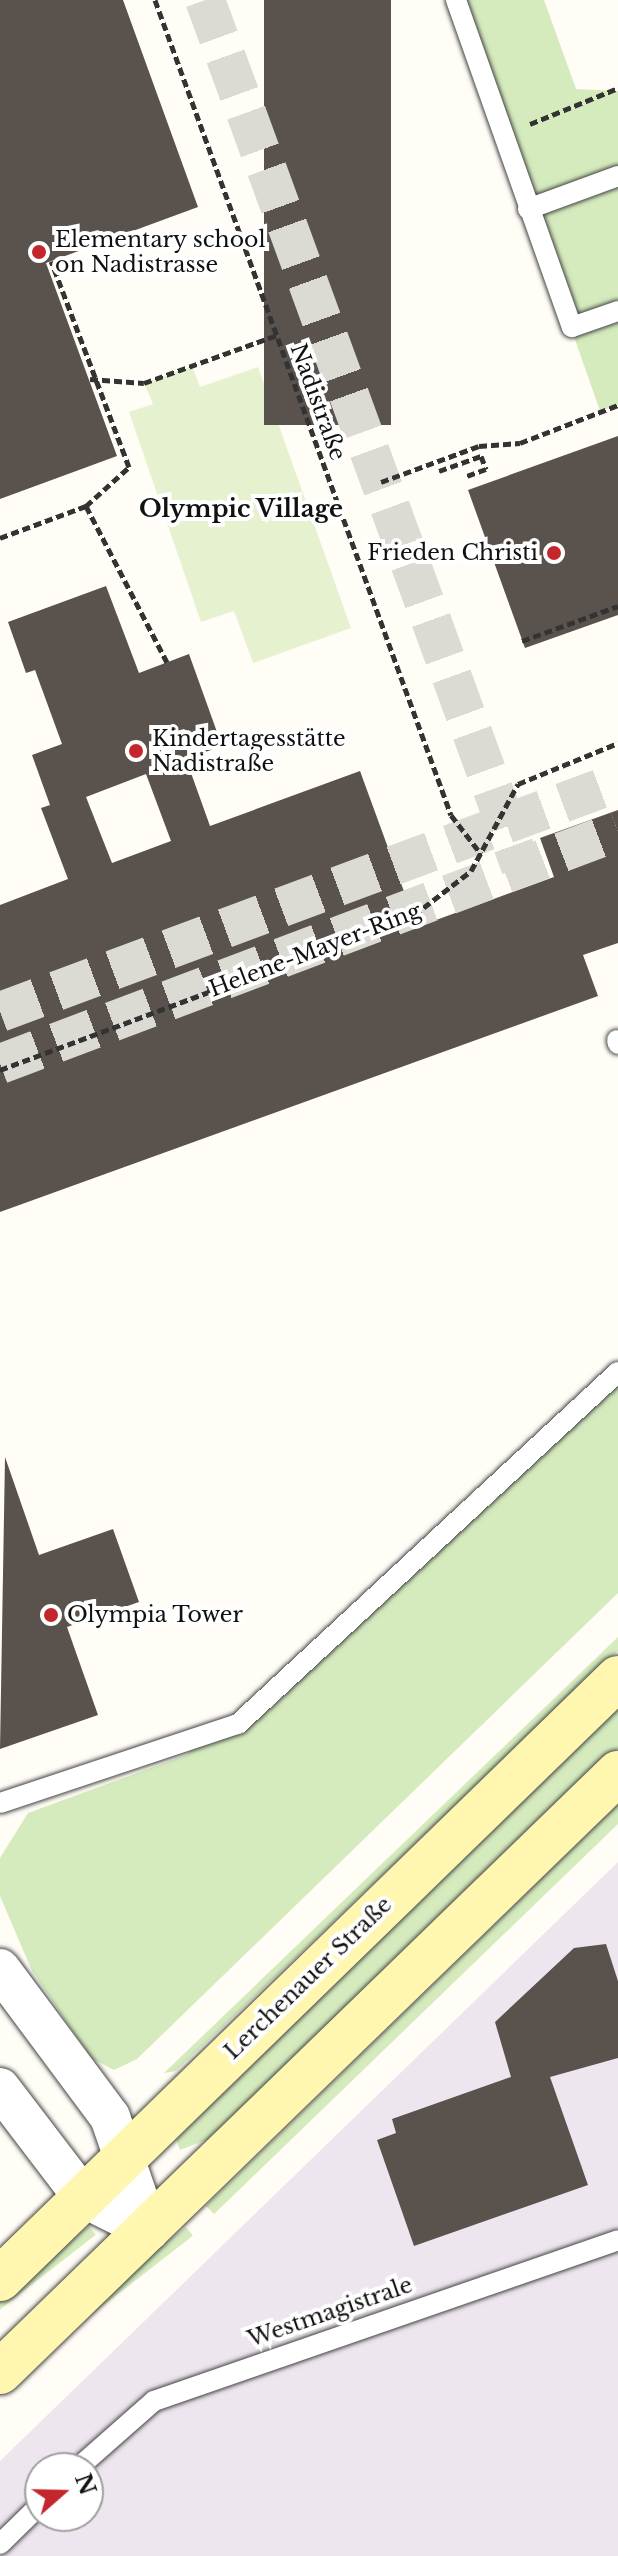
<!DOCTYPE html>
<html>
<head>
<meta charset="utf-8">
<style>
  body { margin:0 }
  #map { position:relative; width:618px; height:2556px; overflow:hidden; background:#fffdf5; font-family:"Libre Baskerville",serif }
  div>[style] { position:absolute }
  .industrial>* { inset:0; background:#eee6ef }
  .green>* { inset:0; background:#d5ebbd; transform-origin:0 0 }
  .pitch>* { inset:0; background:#e6f2cf }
  .building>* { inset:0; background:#5a524d; transform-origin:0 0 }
  .minor-tunnel>* { height:40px; margin-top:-20px; transform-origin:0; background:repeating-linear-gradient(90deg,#dbdad3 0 40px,transparent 0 60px) }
  .path>* { height:5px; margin-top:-2.5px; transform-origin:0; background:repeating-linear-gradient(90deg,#333 0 8px,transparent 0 12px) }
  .roads { filter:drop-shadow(0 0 2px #444) drop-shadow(0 0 2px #444) }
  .service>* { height:20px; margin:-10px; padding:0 10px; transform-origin:10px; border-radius:10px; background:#fff }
  .minor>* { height:40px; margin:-20px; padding:0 20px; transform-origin:20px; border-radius:20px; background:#fff }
  .secondary>* { height:44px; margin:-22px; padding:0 22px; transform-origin:22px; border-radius:22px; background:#fff6b0 }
  .dots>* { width:22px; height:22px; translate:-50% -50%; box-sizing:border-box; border:4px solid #fff; border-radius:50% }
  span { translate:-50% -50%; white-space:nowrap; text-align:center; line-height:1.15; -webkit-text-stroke:8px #fff; paint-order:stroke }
  .poi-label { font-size:22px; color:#111 }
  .left { translate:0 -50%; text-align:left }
  .right { translate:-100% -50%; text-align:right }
  .street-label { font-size:22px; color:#111 }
  .neighbourhood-label { font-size:24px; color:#111; font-weight:700 }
  .north { position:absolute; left:24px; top:2452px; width:80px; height:80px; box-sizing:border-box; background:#fff; border:2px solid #a0a0a0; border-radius:50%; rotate:70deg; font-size:22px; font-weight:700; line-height:32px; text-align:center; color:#111 }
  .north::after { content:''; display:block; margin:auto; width:28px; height:36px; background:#c4262e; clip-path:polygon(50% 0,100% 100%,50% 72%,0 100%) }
</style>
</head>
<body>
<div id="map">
  <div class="industrial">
    <i style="clip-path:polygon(evenodd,618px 1862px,618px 2556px,0 2556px,0 2461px,618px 1862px,40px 2468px,88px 2468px,88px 2516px,40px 2516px,40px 2468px)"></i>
  </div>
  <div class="green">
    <i style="clip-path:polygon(456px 0,544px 0,576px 89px,618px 91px,618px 405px,600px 411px)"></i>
    <i style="clip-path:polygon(618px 1384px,618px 1593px,137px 2059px,114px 2070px,91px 2058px,32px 1971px,0 1896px,0 1858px,28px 1813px,186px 1755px)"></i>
    <i style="clip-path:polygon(618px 1637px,618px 1651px,176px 2071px,164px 2073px)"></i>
    <i style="clip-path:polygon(618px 1707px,618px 1748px,249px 2110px,219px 2135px,180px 2150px,176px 2139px)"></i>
    <i style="clip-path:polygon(618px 1804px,618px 1824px,214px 2214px,206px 2206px)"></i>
    <i style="left:89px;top:2226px;width:11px;height:124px;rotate:52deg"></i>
    <i style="left:186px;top:2227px;width:11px;height:259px;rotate:52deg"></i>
  </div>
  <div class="pitch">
    <i style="clip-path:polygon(192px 366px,200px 387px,258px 367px,351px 628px,253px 663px,234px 611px,201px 622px,129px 412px,153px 404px,144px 383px)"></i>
  </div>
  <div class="building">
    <i style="clip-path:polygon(0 0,123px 0,198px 207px,46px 263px,117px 456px,0 499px)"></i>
    <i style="left:264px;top:0;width:127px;height:425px"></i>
    <i style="clip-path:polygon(618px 436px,618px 615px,525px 648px,468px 490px)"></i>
    <i style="clip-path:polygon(evenodd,106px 586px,139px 673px,189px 654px,222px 746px,186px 759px,210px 826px,360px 771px,417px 927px,554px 877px,540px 838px,618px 810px,618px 943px,583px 955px,598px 996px,0 1212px,0 905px,68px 879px,41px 808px,50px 805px,32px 755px,62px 744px,35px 670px,26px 673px,8px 622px,106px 586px,146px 774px,171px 841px,112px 863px,86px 797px,146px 774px)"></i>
    <i style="clip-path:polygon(5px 1457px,39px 1555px,113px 1529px,139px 1602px,67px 1627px,98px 1715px,0 1749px)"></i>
    <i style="clip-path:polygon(606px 1944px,618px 1981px,618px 2058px,550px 2077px,588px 2185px,414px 2246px,377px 2140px,396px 2133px,392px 2119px,511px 2077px,495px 2022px,574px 1948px)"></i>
  </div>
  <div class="minor-tunnel">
    <i style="left:205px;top:0;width:923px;rotate:69.97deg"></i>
    <i style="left:0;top:1012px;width:659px;rotate:-20.41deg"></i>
    <i style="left:0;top:1064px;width:660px;rotate:-20.66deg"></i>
  </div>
  <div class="path">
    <i style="left:155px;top:0;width:867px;rotate:70.04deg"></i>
    <i style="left:451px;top:815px;width:49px;rotate:52.4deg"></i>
    <i style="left:530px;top:124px;width:95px;rotate:-22.2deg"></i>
    <i style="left:90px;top:379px;width:54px;rotate:4.2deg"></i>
    <i style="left:144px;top:383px;width:141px;rotate:-19.8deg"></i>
    <i style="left:439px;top:471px;width:45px;rotate:-19.7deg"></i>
    <i style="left:481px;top:456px;width:14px;rotate:69deg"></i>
    <i style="left:486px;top:469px;width:23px;rotate:160deg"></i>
    <i style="left:381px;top:482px;width:104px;rotate:-20.2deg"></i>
    <i style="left:479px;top:446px;width:41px;rotate:-4.2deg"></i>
    <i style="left:520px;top:443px;width:105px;rotate:-21.2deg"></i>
    <i style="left:86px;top:506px;width:176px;rotate:62.6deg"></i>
    <i style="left:0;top:538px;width:92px;rotate:-20.4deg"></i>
    <i style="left:86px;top:506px;width:58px;rotate:-42.2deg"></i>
    <i style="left:129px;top:467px;width:220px;rotate:-110.7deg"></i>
    <i style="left:522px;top:641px;width:102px;rotate:-20deg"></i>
    <i style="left:0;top:1070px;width:442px;rotate:-20.5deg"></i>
    <i style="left:414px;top:915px;width:72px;rotate:-37.7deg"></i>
    <i style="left:471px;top:871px;width:99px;rotate:-61.6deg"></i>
    <i style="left:518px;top:784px;width:108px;rotate:-22.3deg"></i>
  </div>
  <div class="roads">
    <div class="service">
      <i style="left:456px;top:0;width:347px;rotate:70.5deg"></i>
      <i style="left:572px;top:327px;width:49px;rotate:-19.2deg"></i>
      <i style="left:528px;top:209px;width:96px;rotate:-20.1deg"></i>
      <i style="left:617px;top:1040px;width:4px;rotate:76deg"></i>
      <i style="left:0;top:1803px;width:251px;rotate:-18.4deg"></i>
      <i style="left:238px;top:1724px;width:518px;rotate:-42.81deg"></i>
      <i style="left:78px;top:2468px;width:101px;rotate:-41.4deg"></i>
      <i style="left:154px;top:2401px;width:491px;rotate:-19.1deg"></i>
      <i style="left:0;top:2544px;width:56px;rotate:-44.3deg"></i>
    </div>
    <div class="minor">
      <i style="left:0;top:1969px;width:184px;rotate:53.4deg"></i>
      <i style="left:110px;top:2117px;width:120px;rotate:71deg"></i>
      <i style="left:0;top:2088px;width:137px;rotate:52.7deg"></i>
      <i style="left:83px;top:2197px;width:74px;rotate:26.6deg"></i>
    </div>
    <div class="secondary">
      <i style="left:0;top:2279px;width:862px;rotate:-44.2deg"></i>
      <i style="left:0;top:2372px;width:861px;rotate:-44.11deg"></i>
    </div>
  </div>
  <div class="dots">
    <i style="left:39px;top:252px;background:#c4262e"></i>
    <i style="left:554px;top:553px;background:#c4262e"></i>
    <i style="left:136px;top:751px;background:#c4262e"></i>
    <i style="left:51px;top:1615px;background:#c4262e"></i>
  </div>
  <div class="poi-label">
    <span class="left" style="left:55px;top:252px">Elementary school<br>on Nadistrasse</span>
    <span class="right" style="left:538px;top:553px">Frieden Christi</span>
    <span class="left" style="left:152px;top:751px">Kindertagesstätte<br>Nadistraße</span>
    <span class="left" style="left:67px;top:1615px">Olympia Tower</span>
  </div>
  <div class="street-label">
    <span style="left:318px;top:402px;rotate:70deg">Nadistraße</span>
    <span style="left:315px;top:950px;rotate:-21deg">Helene-Mayer-Ring</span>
    <span style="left:308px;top:1978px;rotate:-44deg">Lerchenauer Straße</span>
    <span style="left:330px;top:2312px;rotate:-19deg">Westmagistrale</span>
  </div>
  <div class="neighbourhood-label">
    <span style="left:241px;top:509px">Olympic Village</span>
  </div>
  <div class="north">N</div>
</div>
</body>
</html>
